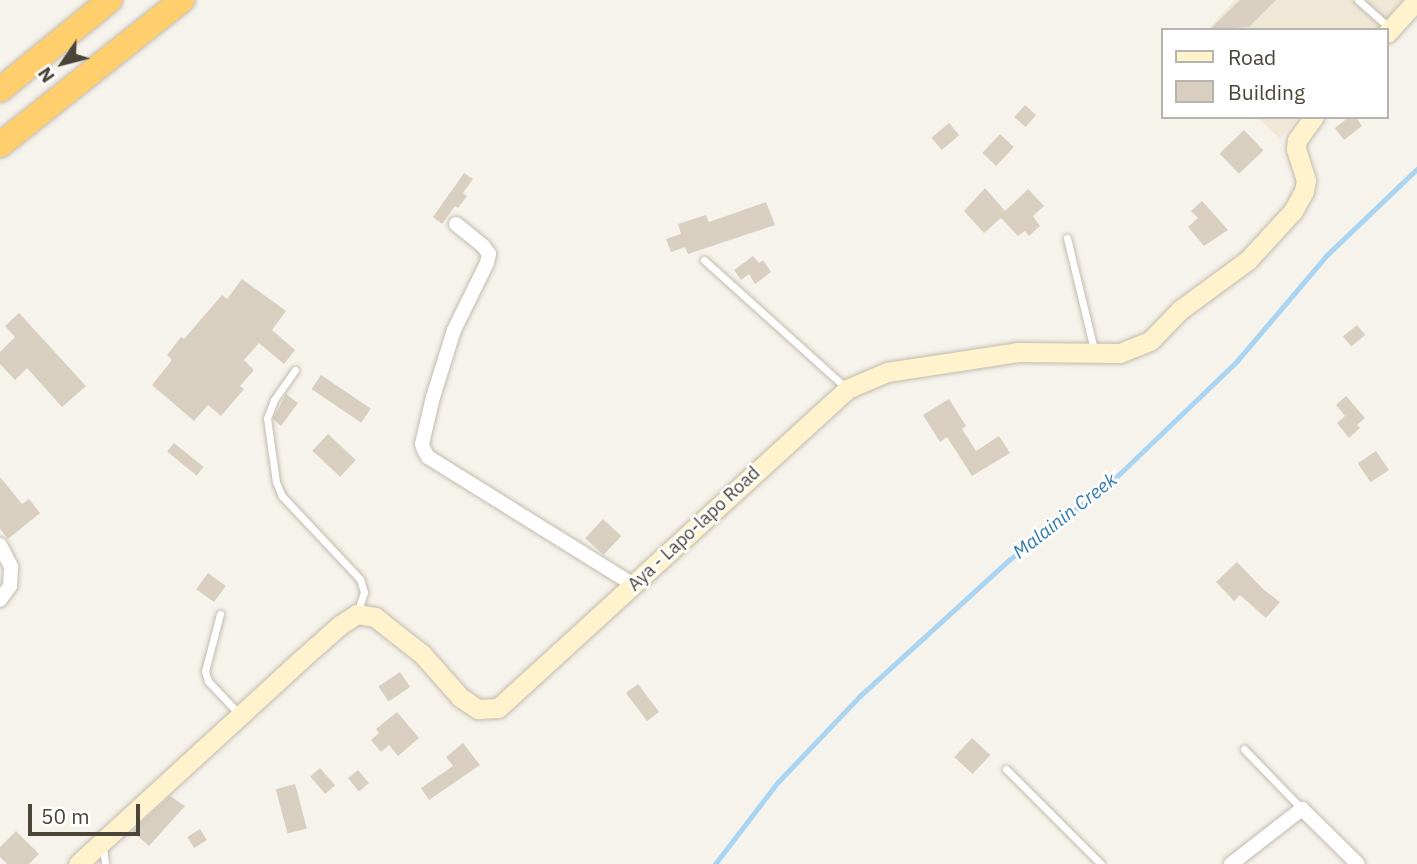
<!DOCTYPE html>
<html>
<head>
<meta charset="utf-8">
<style>
  body { margin:0 }
  #map { position:relative; width:1417px; height:864px; overflow:hidden; background:#f6f3ec; font-family:"IBM Plex Sans",sans-serif }
  div>[style] { position:absolute }
  .education>* { inset:0; background:#efe8d6 }
  .stream>* { height:4.5px; margin:-2.25px; padding:0 2.25px; transform-origin:2.25px; border-radius:2.25px; background:#a9d4f2 }
  .building>* { inset:0; background:#d8cfc1; transform-origin:0 0 }
  .roads { filter:drop-shadow(0 0 2px #c2bbae) drop-shadow(0 0 2px #c2bbae) }
  .lane>* { height:7px; margin:-3.5px; padding:0 3.5px; transform-origin:3.5px; border-radius:3.5px; background:#fff }
  .street>* { height:14px; margin:-7px; padding:0 7px; transform-origin:7px; border-radius:7px; background:#fff }
  .secondary>* { height:19px; margin:-9.5px; padding:0 9.5px; transform-origin:9.5px; border-radius:9.5px; background:#fff3cd }
  .highway>* { height:24px; margin:-12px; padding:0 12px; transform-origin:12px; border-radius:12px; background:#ffcf6e }
  span { translate:-50% -50%; white-space:nowrap; text-align:center; line-height:1.15; -webkit-text-stroke:5px #fff; paint-order:stroke }
  .street-label { font-size:18px; color:#4b4439 }
  .water-label { font-size:19px; color:#2e7ab2; font-style:italic }
  .legend { position:absolute; left:1161px; top:28px; width:228px; height:91px; box-sizing:border-box; background:#fff; border:2px solid #b7b4b0; margin:0; padding:9px 12px; list-style:none; font-size:21px; color:#4b4439 }
  .legend li { display:flex; align-items:center; gap:14px; height:35px }
  .legend b { width:35px; border:2px solid #b7b4b0 }
  .north { position:absolute; left:28px; top:28px; width:70px; height:70px; -webkit-text-stroke:5px #fff; paint-order:stroke; rotate:235deg; font-size:19px; font-weight:700; line-height:28px; text-align:center; color:#4b4439 }
  .north::after { content:''; display:block; margin:auto; width:24px; height:32px; background:#4b4439; clip-path:polygon(50% 0,100% 100%,50% 72%,0 100%) }
  .scale { position:absolute; left:28px; top:804px; width:112px; height:32px; box-sizing:border-box; border:4px solid #4b4439; border-top:0; padding-left:9px; font-size:21px; line-height:24px; white-space:nowrap; color:#4b4439; -webkit-text-stroke:5px #fff; paint-order:stroke }
</style>
</head>
<body>
<div id="map">
  <div class="education">
    <i style="clip-path:polygon(1235px 0,1403px 0,1377px 30px,1207px 30px)"></i>
    <i style="clip-path:polygon(1257px 117px,1299px 117px,1280px 139px)"></i>
  </div>
  <div class="stream">
    <i style="left:715px;top:864px;width:103px;rotate:-52.5deg"></i>
    <i style="left:778px;top:782px;width:119px;rotate:-46.4deg"></i>
    <i style="left:860px;top:696px;width:202px;rotate:-42.4deg"></i>
    <i style="left:1009px;top:560px;width:127px;rotate:-37.3deg"></i>
    <i style="left:1110px;top:483px;width:176px;rotate:-43.8deg"></i>
    <i style="left:1237px;top:361px;width:139px;rotate:-49.7deg"></i>
    <i style="left:1327px;top:255px;width:124px;rotate:-43.7deg"></i>
  </div>
  <div class="building">
    <i style="clip-path:polygon(1240px 0,1276px 0,1249px 27px,1209px 30px)"></i>
    <i style="left:1025px;top:105px;width:15px;height:16px;rotate:42deg"></i>
    <i style="clip-path:polygon(1349px 117px,1356px 117px,1362px 126px,1344px 140px,1335px 128px)"></i>
    <i style="left:949px;top:123px;width:16px;height:23px;rotate:50deg"></i>
    <i style="left:1244px;top:130px;width:28px;height:34px;rotate:46deg"></i>
    <i style="left:1000px;top:134px;width:19px;height:26px;rotate:43deg"></i>
    <i style="clip-path:polygon(464px 173px,473px 179px,463px 193px,467px 196px,458px 208px,455px 206px,442px 224px,433px 217px)"></i>
    <i style="clip-path:polygon(985px 188px,1005px 211px,1028px 189px,1044px 206px,1033px 216px,1040px 226px,1029px 236px,1025px 231px,1018px 236px,1001px 218px,984px 233px,964px 211px)"></i>
    <i style="clip-path:polygon(1202px 201px,1228px 230px,1204px 246px,1188px 227px,1198px 218px,1191px 211px)"></i>
    <i style="clip-path:polygon(766px 202px,775px 225px,688px 254px,685px 247px,671px 252px,666px 239px,681px 234px,678px 224px,706px 215px,709px 222px)"></i>
    <i style="clip-path:polygon(753px 256px,759px 263px,763px 260px,771px 272px,755px 284px,749px 274px,741px 280px,734px 270px)"></i>
    <i style="clip-path:polygon(242px 279px,286px 311px,272px 330px,295px 350px,284px 364px,259px 343px,244px 360px,254px 370px,240px 386px,244px 389px,221px 416px,208px 405px,194px 421px,152px 385px,172px 360px,167px 355px,181px 337px,184px 339px,222px 295px,227px 299px)"></i>
    <i style="clip-path:polygon(19px 313px,86px 386px,62px 407px,27px 368px,15px 380px,0 364px,0 352px,15px 337px,5px 326px)"></i>
    <i style="left:1357px;top:325px;width:13px;height:18px;rotate:51deg"></i>
    <i style="left:321px;top:375px;width:60px;height:17px;rotate:34deg"></i>
    <i style="clip-path:polygon(286px 394px,298px 403px,281px 426px,273px 419px)"></i>
    <i style="clip-path:polygon(1346px 396px,1365px 418px,1357px 425px,1360px 428px,1349px 438px,1337px 423px,1345px 416px,1336px 405px)"></i>
    <i style="clip-path:polygon(949px 399px,966px 426px,962px 429px,976px 451px,999px 436px,1010px 453px,972px 476px,947px 437px,940px 442px,923px 415px)"></i>
    <i style="left:328px;top:434px;width:38px;height:23px;rotate:43deg"></i>
    <i style="left:174px;top:443px;width:38px;height:11px;rotate:39deg"></i>
    <i style="left:1376px;top:451px;width:23px;height:22px;rotate:56deg"></i>
    <i style="clip-path:polygon(0 477px,22px 504px,29px 499px,40px 513px,8px 539px,0 529px)"></i>
    <i style="left:603px;top:519px;width:25px;height:26px;rotate:43deg"></i>
    <i style="clip-path:polygon(1237px 562px,1263px 589px,1280px 602px,1266px 618px,1240px 595px,1234px 601px,1216px 582px)"></i>
    <i style="left:208px;top:573px;width:22px;height:20px;rotate:36deg"></i>
    <i style="left:400px;top:672px;width:18px;height:26px;rotate:56deg"></i>
    <i style="left:638px;top:684px;width:35px;height:15px;rotate:53deg"></i>
    <i style="clip-path:polygon(397px 712px,419px 738px,398px 756px,389px 745px,381px 752px,371px 740px,379px 733px,376px 729px)"></i>
    <i style="left:972px;top:738px;width:25px;height:26px;rotate:43deg"></i>
    <i style="clip-path:polygon(463px 743px,480px 765px,429px 800px,421px 788px,453px 766px,446px 757px)"></i>
    <i style="left:320px;top:768px;width:23px;height:13px;rotate:49deg"></i>
    <i style="left:358px;top:770px;width:17px;height:13px;rotate:50deg"></i>
    <i style="left:295px;top:784px;width:46px;height:20px;rotate:75deg"></i>
    <i style="clip-path:polygon(170px 796px,185px 806px,149px 846px,132px 831px)"></i>
    <i style="left:200px;top:829px;width:13px;height:15px;rotate:58deg"></i>
    <i style="clip-path:polygon(16px 831px,39px 854px,29px 864px,7px 864px,0 857px,0 847px)"></i>
  </div>
  <div class="roads">
    <div class="lane">
      <i style="left:1358px;top:0;width:44px;rotate:41.3deg"></i>
      <i style="left:1067px;top:238px;width:115px;rotate:76.4deg"></i>
      <i style="left:704px;top:260px;width:191px;rotate:42deg"></i>
      <i style="left:295px;top:370px;width:37px;rotate:125deg"></i>
      <i style="left:274px;top:400px;width:19px;rotate:111deg"></i>
      <i style="left:267px;top:418px;width:65px;rotate:82deg"></i>
      <i style="left:276px;top:482px;width:15px;rotate:67deg"></i>
      <i style="left:282px;top:496px;width:114px;rotate:46.8deg"></i>
      <i style="left:360px;top:579px;width:14px;rotate:73deg"></i>
      <i style="left:364px;top:592px;width:23px;rotate:108deg"></i>
      <i style="left:220px;top:614px;width:59px;rotate:104.7deg"></i>
      <i style="left:205px;top:671px;width:10px;rotate:73deg"></i>
      <i style="left:208px;top:681px;width:47px;rotate:46.7deg"></i>
      <i style="left:1244px;top:749px;width:83px;rotate:46deg"></i>
      <i style="left:1006px;top:769px;width:134px;rotate:45deg"></i>
      <i style="left:103px;top:847px;width:17px;rotate:83deg"></i>
    </div>
    <div class="street">
      <i style="left:456px;top:224px;width:35px;rotate:39deg"></i>
      <i style="left:483px;top:246px;width:10px;rotate:53deg"></i>
      <i style="left:489px;top:254px;width:9px;rotate:103deg"></i>
      <i style="left:487px;top:263px;width:75px;rotate:116.2deg"></i>
      <i style="left:454px;top:330px;width:70px;rotate:107.4deg"></i>
      <i style="left:433px;top:397px;width:48px;rotate:103.2deg"></i>
      <i style="left:422px;top:444px;width:6px;rotate:72deg"></i>
      <i style="left:424px;top:450px;width:8px;rotate:60deg"></i>
      <i style="left:428px;top:457px;width:243px;rotate:31.9deg"></i>
      <i style="left:0;top:545px;width:25px;rotate:63deg"></i>
      <i style="left:11px;top:567px;width:19px;rotate:93deg"></i>
      <i style="left:10px;top:586px;width:17px;rotate:126deg"></i>
      <i style="left:1231px;top:864px;width:90px;rotate:-37.8deg"></i>
      <i style="left:1302px;top:809px;width:78px;rotate:44.5deg"></i>
    </div>
    <div class="secondary">
      <i style="left:1387px;top:33px;width:45px;rotate:-47.7deg"></i>
      <i style="left:78px;top:864px;width:296px;rotate:-42.5deg"></i>
      <i style="left:296px;top:664px;width:59px;rotate:-41.6deg"></i>
      <i style="left:340px;top:625px;width:20px;rotate:-33deg"></i>
      <i style="left:357px;top:614px;width:18px;rotate:9deg"></i>
      <i style="left:375px;top:617px;width:19px;rotate:39deg"></i>
      <i style="left:390px;top:629px;width:41px;rotate:38deg"></i>
      <i style="left:422px;top:654px;width:57px;rotate:48.5deg"></i>
      <i style="left:460px;top:697px;width:22px;rotate:34deg"></i>
      <i style="left:478px;top:709px;width:20px;rotate:-3deg"></i>
      <i style="left:498px;top:708px;width:473px;rotate:-42.4deg"></i>
      <i style="left:847px;top:389px;width:43px;rotate:-23deg"></i>
      <i style="left:887px;top:372px;width:132px;rotate:-8.7deg"></i>
      <i style="left:1017px;top:352px;width:103px;rotate:0.6deg"></i>
      <i style="left:1120px;top:353px;width:32px;rotate:-22deg"></i>
      <i style="left:1150px;top:341px;width:43px;rotate:-45.9deg"></i>
      <i style="left:1180px;top:310px;width:84px;rotate:-36.3deg"></i>
      <i style="left:1248px;top:260px;width:67px;rotate:-47.4deg"></i>
      <i style="left:1293px;top:211px;width:23px;rotate:-61deg"></i>
      <i style="left:1304px;top:191px;width:11px;rotate:-80deg"></i>
      <i style="left:1306px;top:180px;width:33px;rotate:-108deg"></i>
      <i style="left:1296px;top:149px;width:9px;rotate:-84deg"></i>
      <i style="left:1297px;top:140px;width:29px;rotate:-54deg"></i>
    </div>
    <div class="highway">
      <i style="left:0;top:90px;width:142px;rotate:-39.3deg"></i>
      <i style="left:0;top:145px;width:233px;rotate:-38.5deg"></i>
    </div>
  </div>
  <div class="street-label">
    <span style="left:694px;top:529px;rotate:-43deg">Aya - Lapo-lapo Road</span>
  </div>
  <div class="water-label">
    <span style="left:1065px;top:516px;rotate:-38deg">Malainin Creek</span>
  </div>
  <ul class="legend">
  <li><b style="height:9px;background:#fff3cd"></b>Road</li>
  <li><b style="height:19px;background:#d8cfc1"></b>Building</li>
  </ul>
  <div class="north">N</div>
  <div class="scale">50 m</div>
</div>
</body>
</html>
